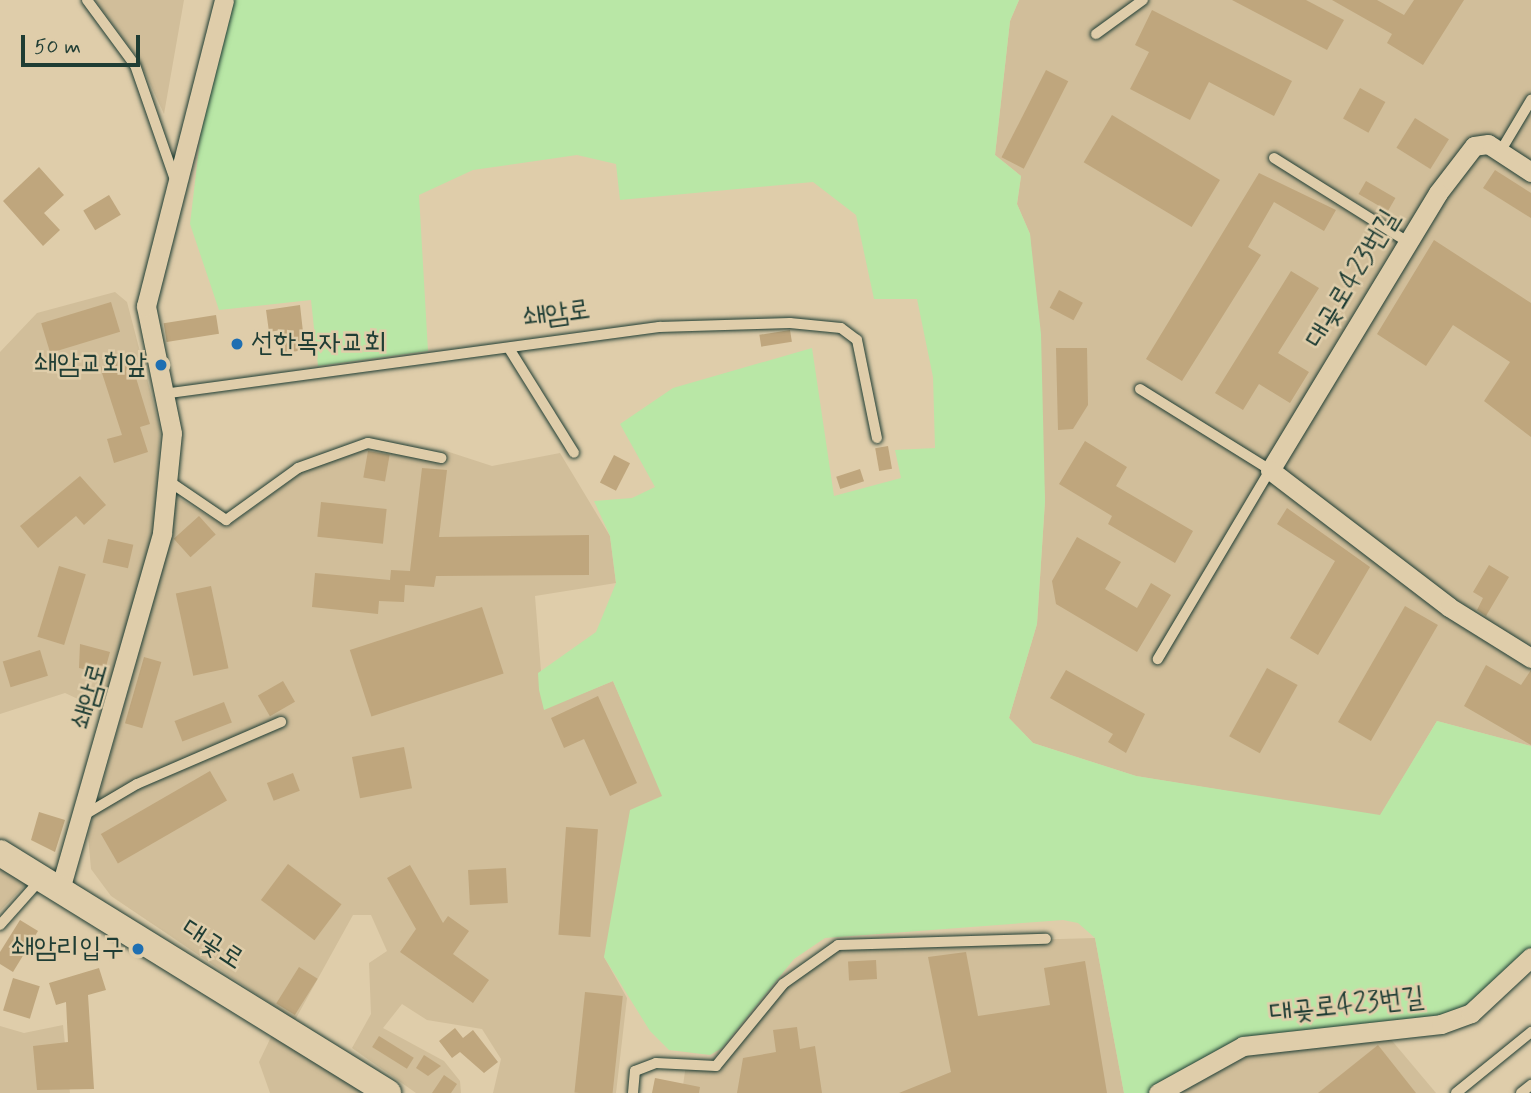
<!DOCTYPE html>
<html>
<head>
<meta charset="utf-8">
<style>
  body { margin:0 }
  #map { position:relative; width:1531px; height:1093px; overflow:hidden; background:#dfcdaa; font-family:Mynerve,"Poor Story",sans-serif }
  div>[style] { position:absolute }
  .built>* { inset:0; background:#d1be9a }
  .green>* { inset:0; background:#b9e7a6 }
  .building>* { inset:0; background:#bfa67d; transform-origin:0 0 }
  .roads { filter:drop-shadow(0 0 2px #1f3d34) drop-shadow(0 0 2px #1f3d34) }
  .lane>* { height:10px; margin:-5px; padding:0 5px; transform-origin:5px; border-radius:5px; background:#dfcdaa }
  .street>* { height:19px; margin:-9.5px; padding:0 9.5px; transform-origin:9.5px; border-radius:9.5px; background:#dfcdaa }
  .secondary>* { height:26px; margin:-13px; padding:0 13px; transform-origin:13px; border-radius:13px; background:#dfcdaa }
  .dots>* { width:19px; height:19px; translate:-50% -50%; box-sizing:border-box; border:4px solid #dfcdaa; border-radius:50% }
  span { translate:-50% -50%; white-space:nowrap; text-align:center; line-height:1.15; -webkit-text-stroke:5px #dfcdaa; paint-order:stroke }
  .street-label { font-size:28px; color:#1f3d34 }
  .poi-label { font-size:28px; color:#1f3d34 }
  .left { translate:0 -50%; text-align:left }
  .right { translate:-100% -50%; text-align:right }
  .scale { position:absolute; left:21px; top:35px; width:119px; height:32px; box-sizing:border-box; border:4px solid #1f3d34; border-top:0; padding-left:9px; font-size:21px; line-height:24px; white-space:nowrap; color:#1f3d34; -webkit-text-stroke:5px #dfcdaa; paint-order:stroke }
</style>
</head>
<body>
<div id="map">
  <div class="built">
    <i style="clip-path:polygon(95px 0,184px 0,164px 114px,139px 60px)"></i>
    <i style="clip-path:polygon(1019px 0,1531px 0,1531px 746px,1437px 721px,1380px 816px,1136px 776px,1033px 743px,1009px 718px,1037px 624px,1045px 501px,1030px 234px,1017px 204px,1021px 176px,995px 155px,1010px 21px)"></i>
    <i style="clip-path:polygon(115px 292px,127px 302px,160px 428px,156px 524px,104px 711px,65px 693px,0 714px,0 352px,37px 313px)"></i>
    <i style="clip-path:polygon(364px 449px,439px 462px,443px 450px,492px 466px,560px 453px,610px 536px,616px 583px,535px 596px,544px 709px,613px 681px,663px 796px,604px 957px,627px 998px,616px 1093px,493px 1093px,501px 1059px,482px 1029px,427px 1020px,402px 1004px,383px 1028px,444px 1061px,460px 1081px,461px 1093px,416px 1093px,352px 1048px,371px 1014px,369px 963px,387px 951px,371px 915px,353px 915px,295px 1020px,111px 896px,91px 869px,88px 835px,151px 610px,175px 496px,227px 527px,305px 470px)"></i>
    <i style="clip-path:polygon(0 863px,27px 883px,0 911px)"></i>
    <i style="clip-path:polygon(1095px 938px,1124px 1093px,682px 1093px,686px 1064px,716px 1066px,783px 984px,838px 945px)"></i>
    <i style="clip-path:polygon(63px 1025px,70px 1093px,0 1093px,0 1026px,24px 1033px)"></i>
    <i style="clip-path:polygon(1383px 1030px,1436px 1093px,1158px 1093px,1243px 1046px)"></i>
    <i style="clip-path:polygon(272px 1035px,365px 1093px,270px 1093px,259px 1062px)"></i>
  </div>
  <div class="green">
    <i style="clip-path:polygon(224px 0,1019px 0,1010px 21px,995px 155px,1021px 176px,1017px 204px,1030px 234px,1041px 334px,1045px 501px,1037px 624px,1009px 718px,1033px 743px,1136px 776px,1380px 815px,1437px 721px,1531px 746px,1531px 957px,1471px 1013px,1243px 1046px,1158px 1093px,1124px 1093px,1095px 938px,1078px 923px,1063px 920px,825px 938px,794px 959px,722px 1048px,710px 1055px,669px 1050px,650px 1031px,604px 957px,630px 810px,662px 796px,613px 681px,544px 710px,539px 690px,538px 673px,596px 632px,616px 583px,610px 536px,594px 501px,632px 498px,655px 487px,620px 424px,673px 388px,812px 348px,834px 496px,901px 478px,895px 450px,935px 448px,933px 377px,917px 299px,874px 299px,856px 215px,813px 182px,620px 200px,616px 164px,577px 155px,473px 170px,419px 195px,428px 351px,318px 366px,311px 300px,219px 310px,190px 224px,210px 55px)"></i>
  </div>
  <div class="building">
    <i style="clip-path:polygon(1232px 0,1306px 0,1344px 20px,1327px 50px)"></i>
    <i style="clip-path:polygon(1332px 0,1377px 0,1404px 15px,1414px 0,1464px 0,1423px 65px,1387px 43px,1392px 34px)"></i>
    <i style="clip-path:polygon(1152px 10px,1292px 81px,1274px 116px,1209px 82px,1190px 120px,1130px 89px,1149px 52px,1135px 45px)"></i>
    <i style="left:1046px;top:70px;width:25px;height:98px;rotate:27deg"></i>
    <i style="left:1360px;top:88px;width:29px;height:35px;rotate:29deg"></i>
    <i style="left:1112px;top:115px;width:126px;height:55px;rotate:31deg"></i>
    <i style="left:1415px;top:118px;width:40px;height:35px;rotate:32deg"></i>
    <i style="clip-path:polygon(39px 167px,64px 195px,44px 213px,60px 230px,43px 246px,3px 201px)"></i>
    <i style="clip-path:polygon(1495px 170px,1531px 193px,1531px 218px,1483px 188px)"></i>
    <i style="clip-path:polygon(1259px 173px,1336px 210px,1324px 231px,1274px 202px,1248px 247px,1261px 255px,1182px 381px,1146px 359px)"></i>
    <i style="left:1366px;top:181px;width:34px;height:15px;rotate:30deg"></i>
    <i style="left:109px;top:195px;width:23px;height:30px;rotate:59deg"></i>
    <i style="clip-path:polygon(1434px 240px,1531px 303px,1531px 437px,1484px 401px,1510px 362px,1453px 325px,1426px 366px,1377px 334px)"></i>
    <i style="clip-path:polygon(1291px 271px,1319px 288px,1278px 353px,1309px 372px,1290px 403px,1259px 384px,1243px 410px,1215px 393px)"></i>
    <i style="left:1059px;top:290px;width:27px;height:20px;rotate:28deg"></i>
    <i style="left:111px;top:302px;width:31px;height:73px;rotate:73deg"></i>
    <i style="clip-path:polygon(300px 305px,305px 350px,284px 353px,281px 330px,269px 332px,266px 310px)"></i>
    <i style="left:216px;top:315px;width:19px;height:53px;rotate:81deg"></i>
    <i style="left:790px;top:330px;width:12px;height:31px;rotate:81deg"></i>
    <i style="clip-path:polygon(1056px 348px,1087px 348px,1088px 405px,1073px 429px,1058px 430px)"></i>
    <i style="clip-path:polygon(130px 358px,150px 424px,140px 427px,148px 452px,114px 463px,107px 439px,122px 435px,100px 367px)"></i>
    <i style="clip-path:polygon(1085px 441px,1127px 467px,1116px 486px,1193px 531px,1175px 563px,1108px 524px,1112px 516px,1059px 484px)"></i>
    <i style="left:888px;top:446px;width:23px;height:13px;rotate:80deg"></i>
    <i style="left:368px;top:451px;width:22px;height:27px;rotate:10deg"></i>
    <i style="left:614px;top:455px;width:18px;height:31px;rotate:27deg"></i>
    <i style="clip-path:polygon(422px 468px,447px 470px,439px 537px,589px 535px,589px 575px,436px 576px,434px 587px,405px 585px,404px 602px,379px 601px,378px 614px,312px 607px,315px 573px,390px 580px,391px 570px,410px 571px)"></i>
    <i style="left:860px;top:469px;width:13px;height:25px;rotate:72deg"></i>
    <i style="clip-path:polygon(80px 476px,106px 505px,84px 525px,76px 516px,38px 548px,20px 526px)"></i>
    <i style="left:321px;top:502px;width:66px;height:35px;rotate:6deg"></i>
    <i style="clip-path:polygon(1287px 508px,1370px 567px,1318px 655px,1290px 638px,1335px 561px,1277px 524px)"></i>
    <i style="left:199px;top:516px;width:25px;height:34px;rotate:48deg"></i>
    <i style="clip-path:polygon(1077px 537px,1121px 562px,1105px 589px,1137px 608px,1151px 583px,1171px 595px,1137px 652px,1056px 604px,1052px 581px)"></i>
    <i style="left:108px;top:539px;width:26px;height:24px;rotate:13deg"></i>
    <i style="clip-path:polygon(1489px 565px,1509px 577px,1486px 616px,1477px 610px,1483px 598px,1473px 592px)"></i>
    <i style="left:59px;top:566px;width:28px;height:74px;rotate:17deg"></i>
    <i style="left:211px;top:586px;width:84px;height:36px;rotate:78deg"></i>
    <i style="left:1405px;top:606px;width:38px;height:134px;rotate:30deg"></i>
    <i style="left:482px;top:607px;width:70px;height:139px;rotate:72deg"></i>
    <i style="clip-path:polygon(80px 644px,110px 652px,104px 674px,79px 668px)"></i>
    <i style="left:40px;top:650px;width:27px;height:39px;rotate:73deg"></i>
    <i style="left:144px;top:657px;width:18px;height:69px;rotate:16deg"></i>
    <i style="clip-path:polygon(1486px 665px,1521px 685px,1531px 670px,1531px 745px,1464px 706px)"></i>
    <i style="left:1267px;top:668px;width:35px;height:78px;rotate:29deg"></i>
    <i style="clip-path:polygon(1066px 670px,1145px 714px,1126px 753px,1108px 742px,1113px 734px,1050px 698px)"></i>
    <i style="left:283px;top:681px;width:24px;height:29px;rotate:60deg"></i>
    <i style="clip-path:polygon(598px 696px,637px 783px,610px 796px,584px 739px,564px 748px,551px 718px)"></i>
    <i style="left:224px;top:702px;width:22px;height:53px;rotate:69deg"></i>
    <i style="left:404px;top:747px;width:42px;height:53px;rotate:79deg"></i>
    <i style="left:210px;top:771px;width:34px;height:126px;rotate:60deg"></i>
    <i style="left:293px;top:773px;width:19px;height:28px;rotate:69deg"></i>
    <i style="clip-path:polygon(39px 812px,65px 820px,55px 852px,31px 840px)"></i>
    <i style="left:566px;top:827px;width:32px;height:108px;rotate:4deg"></i>
    <i style="left:288px;top:864px;width:67px;height:45px;rotate:37deg"></i>
    <i style="clip-path:polygon(410px 865px,443px 923px,448px 916px,469px 931px,453px 954px,489px 980px,473px 1003px,400px 952px,416px 929px,387px 878px)"></i>
    <i style="left:506px;top:868px;width:35px;height:38px;rotate:87deg"></i>
    <i style="clip-path:polygon(20px 920px,38px 931px,13px 972px,0 964px,0 952px)"></i>
    <i style="clip-path:polygon(966px 952px,978px 1016px,1050px 1005px,1044px 968px,1085px 961px,1107px 1093px,899px 1093px,951px 1072px,928px 957px)"></i>
    <i style="left:876px;top:960px;width:19px;height:28px;rotate:87deg"></i>
    <i style="left:299px;top:967px;width:22px;height:43px;rotate:32deg"></i>
    <i style="clip-path:polygon(99px 968px,106px 990px,88px 995px,94px 1089px,37px 1090px,33px 1046px,68px 1042px,66px 1002px,56px 1005px,49px 983px)"></i>
    <i style="left:13px;top:978px;width:28px;height:34px;rotate:17deg"></i>
    <i style="left:585px;top:992px;width:38px;height:101px;rotate:6deg"></i>
    <i style="clip-path:polygon(797px 1027px,800px 1049px,815px 1046px,822px 1093px,737px 1093px,743px 1058px,776px 1052px,773px 1030px)"></i>
    <i style="clip-path:polygon(455px 1028px,463px 1038px,473px 1030px,498px 1062px,484px 1073px,460px 1052px,452px 1058px,439px 1041px)"></i>
    <i style="left:379px;top:1036px;width:41px;height:13px;rotate:32deg"></i>
    <i style="clip-path:polygon(1378px 1045px,1416px 1093px,1318px 1093px)"></i>
    <i style="clip-path:polygon(424px 1055px,441px 1066px,428px 1076px,416px 1068px)"></i>
    <i style="clip-path:polygon(444px 1075px,457px 1084px,451px 1093px,432px 1093px)"></i>
    <i style="clip-path:polygon(655px 1078px,700px 1087px,699px 1093px,652px 1093px)"></i>
  </div>
  <div class="roads">
    <div class="lane">
      <i style="left:87px;top:0;width:81px;rotate:53.6deg"></i>
      <i style="left:135px;top:65px;width:122px;rotate:70.8deg"></i>
      <i style="left:1096px;top:34px;width:58px;rotate:-35.9deg"></i>
      <i style="left:1500px;top:152px;width:61px;rotate:-59.2deg"></i>
      <i style="left:1274px;top:158px;width:158px;rotate:32.1deg"></i>
      <i style="left:510px;top:350px;width:121px;rotate:58.1deg"></i>
      <i style="left:1140px;top:389px;width:153px;rotate:31.9deg"></i>
      <i style="left:1270px;top:470px;width:220px;rotate:120.7deg"></i>
      <i style="left:163px;top:394px;width:501px;rotate:-7.69deg"></i>
      <i style="left:659px;top:327px;width:131px;rotate:-1.7deg"></i>
      <i style="left:790px;top:323px;width:51px;rotate:5.6deg"></i>
      <i style="left:841px;top:328px;width:20px;rotate:37deg"></i>
      <i style="left:857px;top:340px;width:100px;rotate:78.5deg"></i>
      <i style="left:170px;top:482px;width:68px;rotate:34.2deg"></i>
      <i style="left:226px;top:520px;width:89px;rotate:-35.8deg"></i>
      <i style="left:298px;top:468px;width:74px;rotate:-19.7deg"></i>
      <i style="left:368px;top:443px;width:75px;rotate:11.6deg"></i>
      <i style="left:86px;top:814px;width:59px;rotate:-30.5deg"></i>
      <i style="left:137px;top:784px;width:157px;rotate:-23.3deg"></i>
      <i style="left:0;top:925px;width:62px;rotate:-48.3deg"></i>
      <i style="left:633px;top:1093px;width:22px;rotate:-85deg"></i>
      <i style="left:635px;top:1071px;width:22px;rotate:-21deg"></i>
      <i style="left:656px;top:1063px;width:60px;rotate:2.9deg"></i>
      <i style="left:716px;top:1066px;width:106px;rotate:-50.7deg"></i>
      <i style="left:783px;top:984px;width:67px;rotate:-35.3deg"></i>
      <i style="left:838px;top:945px;width:208px;rotate:-1.7deg"></i>
      <i style="left:1456px;top:1093px;width:97px;rotate:-39.1deg"></i>
      <i style="left:1521px;top:1093px;width:13px;rotate:-39deg"></i>
    </div>
    <div class="street">
      <i style="left:1531px;top:172px;width:51px;rotate:-146.9deg"></i>
      <i style="left:1488px;top:144px;width:14px;rotate:172deg"></i>
      <i style="left:1474px;top:146px;width:59px;rotate:127.5deg"></i>
      <i style="left:1438px;top:193px;width:324px;rotate:121.2deg"></i>
      <i style="left:1270px;top:470px;width:225px;rotate:37.4deg"></i>
      <i style="left:1449px;top:607px;width:97px;rotate:31.9deg"></i>
      <i style="left:61px;top:886px;width:367px;rotate:-74deg"></i>
      <i style="left:162px;top:533px;width:100px;rotate:-84.3deg"></i>
      <i style="left:172px;top:433px;width:130px;rotate:-101.6deg"></i>
      <i style="left:146px;top:306px;width:316px;rotate:-75.7deg"></i>
      <i style="left:1158px;top:1093px;width:97px;rotate:-28.9deg"></i>
      <i style="left:1243px;top:1046px;width:199px;rotate:-6.3deg"></i>
      <i style="left:1441px;top:1024px;width:32px;rotate:-20deg"></i>
      <i style="left:1471px;top:1013px;width:82px;rotate:-43deg"></i>
    </div>
    <div class="secondary">
      <i style="left:0;top:853px;width:456px;rotate:31.7deg"></i>
    </div>
  </div>
  <div class="dots">
    <i style="left:237px;top:344px;background:#1f6fb2"></i>
    <i style="left:161px;top:365px;background:#1f6fb2"></i>
    <i style="left:138px;top:949px;background:#1f6fb2"></i>
  </div>
  <div class="street-label">
    <span style="left:1353px;top:279px;rotate:-59deg">대곶로423번길</span>
    <span style="left:557px;top:315px;rotate:-8deg">쇄암로</span>
    <span style="left:91px;top:696px;rotate:-74deg">쇄암로</span>
    <span style="left:212px;top:945px;rotate:33deg">대곶로</span>
    <span style="left:1347px;top:1006px;rotate:-6deg">대곶로423번길</span>
  </div>
  <div class="poi-label">
    <span class="left" style="left:251px;top:344px">선한목자교회</span>
    <span class="right" style="left:147px;top:365px">쇄암교회앞</span>
    <span class="right" style="left:124px;top:949px">쇄암리입구</span>
  </div>
  <div class="scale">50 m</div>
</div>
</body>
</html>
